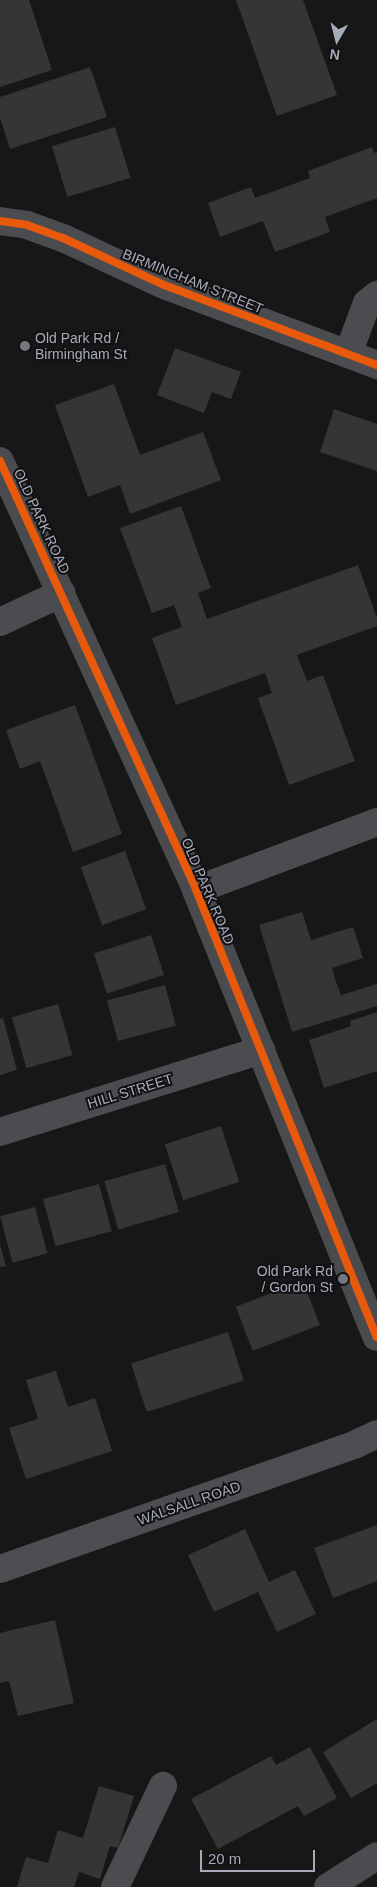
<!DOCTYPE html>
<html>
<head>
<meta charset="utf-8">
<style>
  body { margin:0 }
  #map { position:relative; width:377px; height:1887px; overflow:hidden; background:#171717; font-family:Helvetica,sans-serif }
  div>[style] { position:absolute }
  .building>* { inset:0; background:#353536; transform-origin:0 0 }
  .street>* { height:28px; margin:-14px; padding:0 14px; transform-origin:14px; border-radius:14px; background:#4b4c50 }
  .secondary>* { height:28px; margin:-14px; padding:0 14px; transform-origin:14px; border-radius:14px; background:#4a4b4f }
  .primary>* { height:28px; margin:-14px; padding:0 14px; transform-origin:14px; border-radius:14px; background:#4e4e52 }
  .cycleway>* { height:8px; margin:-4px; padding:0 4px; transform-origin:4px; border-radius:4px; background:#e8590c }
  .dots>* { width:14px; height:14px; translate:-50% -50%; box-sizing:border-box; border:2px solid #111113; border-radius:50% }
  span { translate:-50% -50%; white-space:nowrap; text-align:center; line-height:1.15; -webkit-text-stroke:4px #111113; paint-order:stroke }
  .street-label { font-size:14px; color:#a7acb9 }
  .poi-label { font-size:14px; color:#a7acb9 }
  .left { translate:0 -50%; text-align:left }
  .right { translate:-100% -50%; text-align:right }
  .north { position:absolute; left:312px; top:15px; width:50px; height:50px; -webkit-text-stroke:4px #111113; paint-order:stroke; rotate:188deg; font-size:14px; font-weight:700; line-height:20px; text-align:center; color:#a7acb9 }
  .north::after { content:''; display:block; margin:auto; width:18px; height:22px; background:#a7acb9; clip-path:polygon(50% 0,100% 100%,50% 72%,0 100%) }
  .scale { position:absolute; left:200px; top:1850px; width:115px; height:22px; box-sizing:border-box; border:2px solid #a7acb9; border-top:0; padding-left:6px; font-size:15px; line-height:18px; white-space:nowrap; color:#a7acb9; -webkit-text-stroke:4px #111113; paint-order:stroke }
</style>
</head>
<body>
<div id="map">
  <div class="building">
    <i style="clip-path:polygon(0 0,29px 0,52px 70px,0 87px)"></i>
    <i style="clip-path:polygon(236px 0,303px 0,337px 95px,277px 116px)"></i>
    <i style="clip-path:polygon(90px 67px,107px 117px,10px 149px,0 118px,0 97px)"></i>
    <i style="left:115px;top:127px;width:53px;height:66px;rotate:73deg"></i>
    <i style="clip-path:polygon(372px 147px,374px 153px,377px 152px,377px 198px,325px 217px,330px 232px,275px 252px,263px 221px,220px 237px,208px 203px,251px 187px,255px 198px,310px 178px,308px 171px)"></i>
    <i style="clip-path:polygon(175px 348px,241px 372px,231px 399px,212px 392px,204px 413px,157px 395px)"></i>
    <i style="clip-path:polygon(114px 384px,140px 455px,203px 432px,221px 480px,130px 514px,120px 485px,88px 497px,55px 405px)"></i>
    <i style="clip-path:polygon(334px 409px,377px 424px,377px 471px,320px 452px)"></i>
    <i style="clip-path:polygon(181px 506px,211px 588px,198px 593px,207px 619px,358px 565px,377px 618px,377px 626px,297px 655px,307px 681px,323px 675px,355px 761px,289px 785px,258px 698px,272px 693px,265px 673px,176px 705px,152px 638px,182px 627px,174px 605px,152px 613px,120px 528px)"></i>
    <i style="clip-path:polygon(75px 705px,122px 834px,73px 852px,40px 761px,20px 769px,6px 730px)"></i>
    <i style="left:125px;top:851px;width:62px;height:47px;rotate:70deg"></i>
    <i style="clip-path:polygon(302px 912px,311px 940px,353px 927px,363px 958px,332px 968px,335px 979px,341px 995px,377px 984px,377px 1006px,292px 1032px,259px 925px)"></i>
    <i style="left:151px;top:935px;width:42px;height:60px;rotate:72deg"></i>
    <i style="left:165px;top:985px;width:42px;height:60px;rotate:75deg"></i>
    <i style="left:58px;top:1004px;width:53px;height:48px;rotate:74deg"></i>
    <i style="clip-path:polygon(377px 1012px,377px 1071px,324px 1088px,309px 1040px,351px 1026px,350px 1021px)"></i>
    <i style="clip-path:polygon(3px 1018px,17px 1070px,0 1075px,0 1019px)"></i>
    <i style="left:221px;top:1126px;width:59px;height:59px;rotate:72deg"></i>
    <i style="left:165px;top:1164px;width:50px;height:63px;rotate:74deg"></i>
    <i style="left:99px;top:1184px;width:49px;height:58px;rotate:75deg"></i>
    <i style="left:35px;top:1207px;width:48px;height:36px;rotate:75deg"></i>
    <i style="clip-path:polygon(0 1245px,6px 1266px,0 1267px)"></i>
    <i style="left:303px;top:1281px;width:47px;height:72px;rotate:69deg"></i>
    <i style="left:228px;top:1332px;width:51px;height:102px;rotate:72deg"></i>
    <i style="clip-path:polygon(56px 1371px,68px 1407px,95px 1398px,112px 1451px,26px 1479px,9px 1428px,38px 1419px,26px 1380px)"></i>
    <i style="clip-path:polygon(377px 1525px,377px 1581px,333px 1598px,314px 1548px)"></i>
    <i style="clip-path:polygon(245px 1529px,269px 1582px,295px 1570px,316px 1614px,277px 1632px,258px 1592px,214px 1612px,188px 1555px)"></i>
    <i style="clip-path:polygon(55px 1620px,74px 1703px,18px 1716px,9px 1681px,0 1683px,0 1633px)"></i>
    <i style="clip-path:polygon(377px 1719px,377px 1783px,351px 1798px,323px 1752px)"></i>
    <i style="clip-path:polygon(310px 1747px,337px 1798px,304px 1816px,298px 1806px,218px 1849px,191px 1799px,271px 1756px,276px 1765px)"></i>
    <i style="clip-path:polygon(99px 1786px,134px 1796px,118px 1848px,110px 1846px,100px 1879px,79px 1872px,74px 1887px,17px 1887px,26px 1857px,48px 1863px,58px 1830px,83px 1838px)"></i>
  </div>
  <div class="street">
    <i style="left:0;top:221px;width:27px;rotate:8deg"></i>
    <i style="left:27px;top:225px;width:38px;rotate:20deg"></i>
    <i style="left:63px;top:238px;width:111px;rotate:25deg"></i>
    <i style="left:164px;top:285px;width:228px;rotate:20.6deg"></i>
    <i style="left:348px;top:354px;width:54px;rotate:-69.6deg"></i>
    <i style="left:367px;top:303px;width:13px;rotate:-39deg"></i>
    <i style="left:0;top:622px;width:68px;rotate:-25.1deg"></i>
    <i style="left:196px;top:890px;width:193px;rotate:-20.6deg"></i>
    <i style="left:0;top:1132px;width:274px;rotate:-17.4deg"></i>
    <i style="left:115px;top:1887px;width:112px;rotate:-64.6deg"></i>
    <i style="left:328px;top:1887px;width:58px;rotate:-32.3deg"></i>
  </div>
  <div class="secondary">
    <i style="left:0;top:461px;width:472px;rotate:65.4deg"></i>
    <i style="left:196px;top:890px;width:482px;rotate:68deg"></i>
  </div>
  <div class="primary">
    <i style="left:0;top:1569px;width:377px;rotate:-19.3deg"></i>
    <i style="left:356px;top:1444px;width:23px;rotate:-25deg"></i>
  </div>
  <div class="cycleway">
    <i style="left:0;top:221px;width:27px;rotate:8deg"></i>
    <i style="left:27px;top:225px;width:38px;rotate:20deg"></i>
    <i style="left:63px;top:238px;width:111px;rotate:25deg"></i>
    <i style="left:164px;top:285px;width:228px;rotate:20.6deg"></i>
    <i style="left:0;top:461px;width:472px;rotate:65.4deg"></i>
    <i style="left:196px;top:890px;width:482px;rotate:68deg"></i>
  </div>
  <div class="dots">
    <i style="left:25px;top:346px;background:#757880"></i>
    <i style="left:343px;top:1279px;background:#757880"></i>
  </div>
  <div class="street-label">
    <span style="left:193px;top:281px;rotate:22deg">BIRMINGHAM STREET</span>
    <span style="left:42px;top:521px;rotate:65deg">OLD PARK ROAD</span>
    <span style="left:208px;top:891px;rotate:67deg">OLD PARK ROAD</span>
    <span style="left:130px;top:1091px;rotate:-17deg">HILL STREET</span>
    <span style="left:189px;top:1503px;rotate:-19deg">WALSALL ROAD</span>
  </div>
  <div class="poi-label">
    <span class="left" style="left:35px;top:346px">Old Park Rd /<br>Birmingham St</span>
    <span class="right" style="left:333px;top:1279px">Old Park Rd<br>/ Gordon St</span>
  </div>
  <div class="north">N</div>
  <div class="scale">20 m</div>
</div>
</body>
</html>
